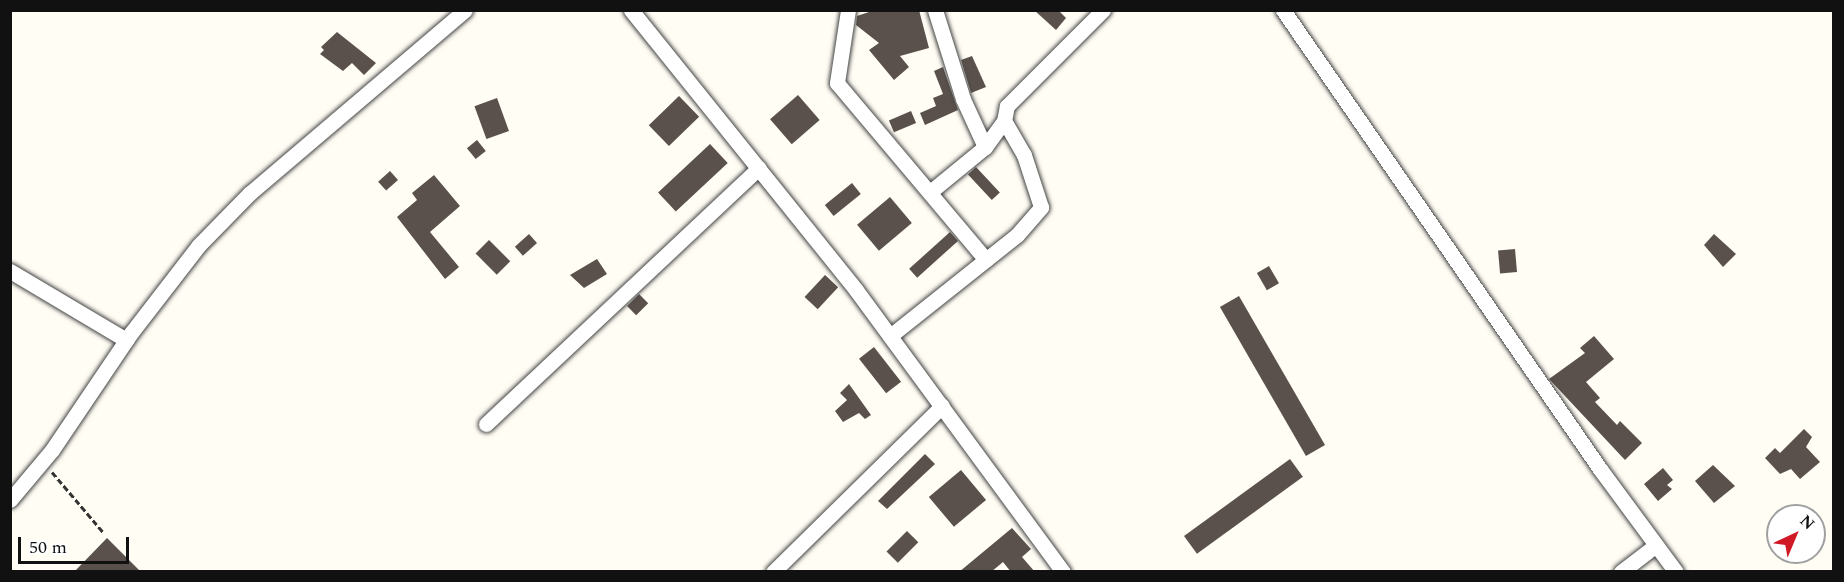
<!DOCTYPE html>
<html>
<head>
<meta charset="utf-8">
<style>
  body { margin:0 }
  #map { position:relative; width:1844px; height:582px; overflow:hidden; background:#fffdf4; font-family:Spectral,serif }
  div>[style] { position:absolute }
  .building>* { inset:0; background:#5b514c; transform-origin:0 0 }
  .path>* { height:3px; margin-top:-1.5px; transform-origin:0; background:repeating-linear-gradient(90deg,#333 0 6px,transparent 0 9px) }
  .roads { filter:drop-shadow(0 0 2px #444) drop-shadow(0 0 2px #444) }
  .minor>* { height:15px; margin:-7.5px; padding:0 7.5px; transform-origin:7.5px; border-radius:7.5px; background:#fff }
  span { translate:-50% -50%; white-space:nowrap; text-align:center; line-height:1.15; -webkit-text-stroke:6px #fff; paint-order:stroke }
  .frame { position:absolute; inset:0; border:12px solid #111; pointer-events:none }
  .north { position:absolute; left:1766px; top:504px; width:60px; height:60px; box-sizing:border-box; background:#fff; border:2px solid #a0a0a0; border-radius:50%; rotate:44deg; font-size:16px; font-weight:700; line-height:24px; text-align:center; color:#111 }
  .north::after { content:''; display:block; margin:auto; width:21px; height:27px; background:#d11825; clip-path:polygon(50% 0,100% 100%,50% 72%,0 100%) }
  .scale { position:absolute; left:18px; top:537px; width:111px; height:27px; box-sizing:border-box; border:3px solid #111; border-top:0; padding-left:8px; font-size:18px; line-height:21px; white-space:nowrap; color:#111; -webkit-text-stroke:4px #fff; paint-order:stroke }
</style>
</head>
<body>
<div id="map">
  <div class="building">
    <i style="clip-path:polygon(875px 10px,919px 10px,929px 48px,900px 56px,909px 67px,894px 80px,869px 50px,879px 43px,856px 25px,857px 16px)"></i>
    <i style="clip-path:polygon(1034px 10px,1058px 10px,1066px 18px,1056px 30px)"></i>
    <i style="clip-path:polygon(337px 32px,376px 63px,364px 75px,352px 63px,343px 71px,320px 54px,324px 50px,321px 47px)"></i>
    <i style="clip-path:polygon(972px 56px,986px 87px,971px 93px,961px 60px)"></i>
    <i style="clip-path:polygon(943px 67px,958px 110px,925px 125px,920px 113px,936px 106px,933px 98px,943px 94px,934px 71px)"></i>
    <i style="left:798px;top:95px;width:33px;height:37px;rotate:49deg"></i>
    <i style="left:679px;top:96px;width:29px;height:42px;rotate:46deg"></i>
    <i style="left:497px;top:98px;width:35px;height:24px;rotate:70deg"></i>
    <i style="left:911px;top:111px;width:13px;height:24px;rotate:67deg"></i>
    <i style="left:477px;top:140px;width:14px;height:13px;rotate:51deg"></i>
    <i style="left:710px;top:144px;width:26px;height:71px;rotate:47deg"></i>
    <i style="left:976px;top:167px;width:35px;height:11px;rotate:47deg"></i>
    <i style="left:390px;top:171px;width:12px;height:16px;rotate:48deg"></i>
    <i style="clip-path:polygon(434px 175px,460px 206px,430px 232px,459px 267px,445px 279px,397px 217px,417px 200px,412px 193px)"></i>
    <i style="left:852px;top:183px;width:14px;height:35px;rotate:51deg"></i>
    <i style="left:890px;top:197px;width:34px;height:43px;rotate:50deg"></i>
    <i style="left:950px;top:232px;width:12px;height:55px;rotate:48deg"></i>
    <i style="left:529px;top:234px;width:12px;height:19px;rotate:48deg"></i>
    <i style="clip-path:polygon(1714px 234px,1736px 254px,1723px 267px,1704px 245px)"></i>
    <i style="left:489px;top:240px;width:30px;height:19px;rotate:45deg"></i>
    <i style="left:1515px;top:249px;width:23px;height:17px;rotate:85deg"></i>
    <i style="clip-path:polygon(597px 259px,607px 274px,584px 288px,570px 275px)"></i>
    <i style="left:1269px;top:266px;width:20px;height:14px;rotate:60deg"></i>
    <i style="left:825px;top:275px;width:18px;height:30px;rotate:43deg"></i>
    <i style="left:639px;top:294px;width:13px;height:17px;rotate:45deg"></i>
    <i style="left:1239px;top:296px;width:172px;height:22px;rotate:60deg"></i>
    <i style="clip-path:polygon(1594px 336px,1614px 359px,1586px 382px,1600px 398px,1595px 402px,1617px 425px,1620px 421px,1642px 443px,1625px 460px,1549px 379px,1585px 353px,1580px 348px)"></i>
    <i style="left:874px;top:347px;width:44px;height:19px;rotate:52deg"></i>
    <i style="clip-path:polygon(849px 384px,871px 415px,865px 419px,859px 413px,843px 422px,835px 411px,847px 400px,840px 393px)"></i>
    <i style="clip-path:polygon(1804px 429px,1812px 437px,1806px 447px,1820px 462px,1800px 479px,1791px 469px,1780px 474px,1765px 458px,1775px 448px,1780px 453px)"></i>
    <i style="clip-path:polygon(925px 454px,935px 464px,887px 509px,878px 501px)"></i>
    <i style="left:1290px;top:459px;width:22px;height:131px;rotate:54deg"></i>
    <i style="clip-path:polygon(1713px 465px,1735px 486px,1714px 503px,1695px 481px)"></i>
    <i style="clip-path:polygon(1663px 468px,1673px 480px,1667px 485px,1672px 489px,1658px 501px,1644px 484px)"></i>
    <i style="left:961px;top:470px;width:39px;height:42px;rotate:50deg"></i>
    <i style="clip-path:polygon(1012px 528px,1031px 549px,1022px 557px,1035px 572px,1011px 572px,1003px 562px,991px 572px,959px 572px)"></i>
    <i style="left:907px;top:531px;width:16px;height:29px;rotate:45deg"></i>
    <i style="clip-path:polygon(107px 538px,141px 572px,74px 572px)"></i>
  </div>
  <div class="path">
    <i style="left:52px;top:472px;width:79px;rotate:49.6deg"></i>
  </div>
  <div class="roads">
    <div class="minor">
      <i style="left:631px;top:10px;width:359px;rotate:51.2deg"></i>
      <i style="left:856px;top:290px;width:350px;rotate:53.7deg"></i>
      <i style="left:848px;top:10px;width:74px;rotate:98.6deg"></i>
      <i style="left:837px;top:83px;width:231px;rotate:49.9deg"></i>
      <i style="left:935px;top:10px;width:93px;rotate:72.5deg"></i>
      <i style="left:963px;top:99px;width:53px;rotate:65.4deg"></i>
      <i style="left:1283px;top:10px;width:558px;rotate:55.37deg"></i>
      <i style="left:1600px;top:469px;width:128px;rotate:53.6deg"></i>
      <i style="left:930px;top:192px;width:71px;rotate:-39.3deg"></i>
      <i style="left:985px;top:147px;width:32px;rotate:-54deg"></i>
      <i style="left:10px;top:271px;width:135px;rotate:30.7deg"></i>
      <i style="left:890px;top:336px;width:162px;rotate:-38.5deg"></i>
      <i style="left:1017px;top:235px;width:37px;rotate:-49deg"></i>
      <i style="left:1041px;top:207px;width:55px;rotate:-108.1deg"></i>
      <i style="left:1024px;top:155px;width:39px;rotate:-120deg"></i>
      <i style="left:1004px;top:121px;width:15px;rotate:-79deg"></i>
      <i style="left:1007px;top:106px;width:136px;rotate:-45deg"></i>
      <i style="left:486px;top:424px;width:374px;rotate:-43.2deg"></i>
      <i style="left:10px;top:500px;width:65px;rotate:-50deg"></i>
      <i style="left:52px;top:450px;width:141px;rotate:-56deg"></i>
      <i style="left:131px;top:333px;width:111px;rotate:-52.3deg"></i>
      <i style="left:199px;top:245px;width:73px;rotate:-45.6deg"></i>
      <i style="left:250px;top:193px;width:282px;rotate:-40.4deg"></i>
      <i style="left:773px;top:572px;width:237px;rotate:-44.5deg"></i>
      <i style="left:1621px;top:572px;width:44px;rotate:-37.6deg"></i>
    </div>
  </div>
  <div class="frame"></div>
  <div class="north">N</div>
  <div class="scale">50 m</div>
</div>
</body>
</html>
